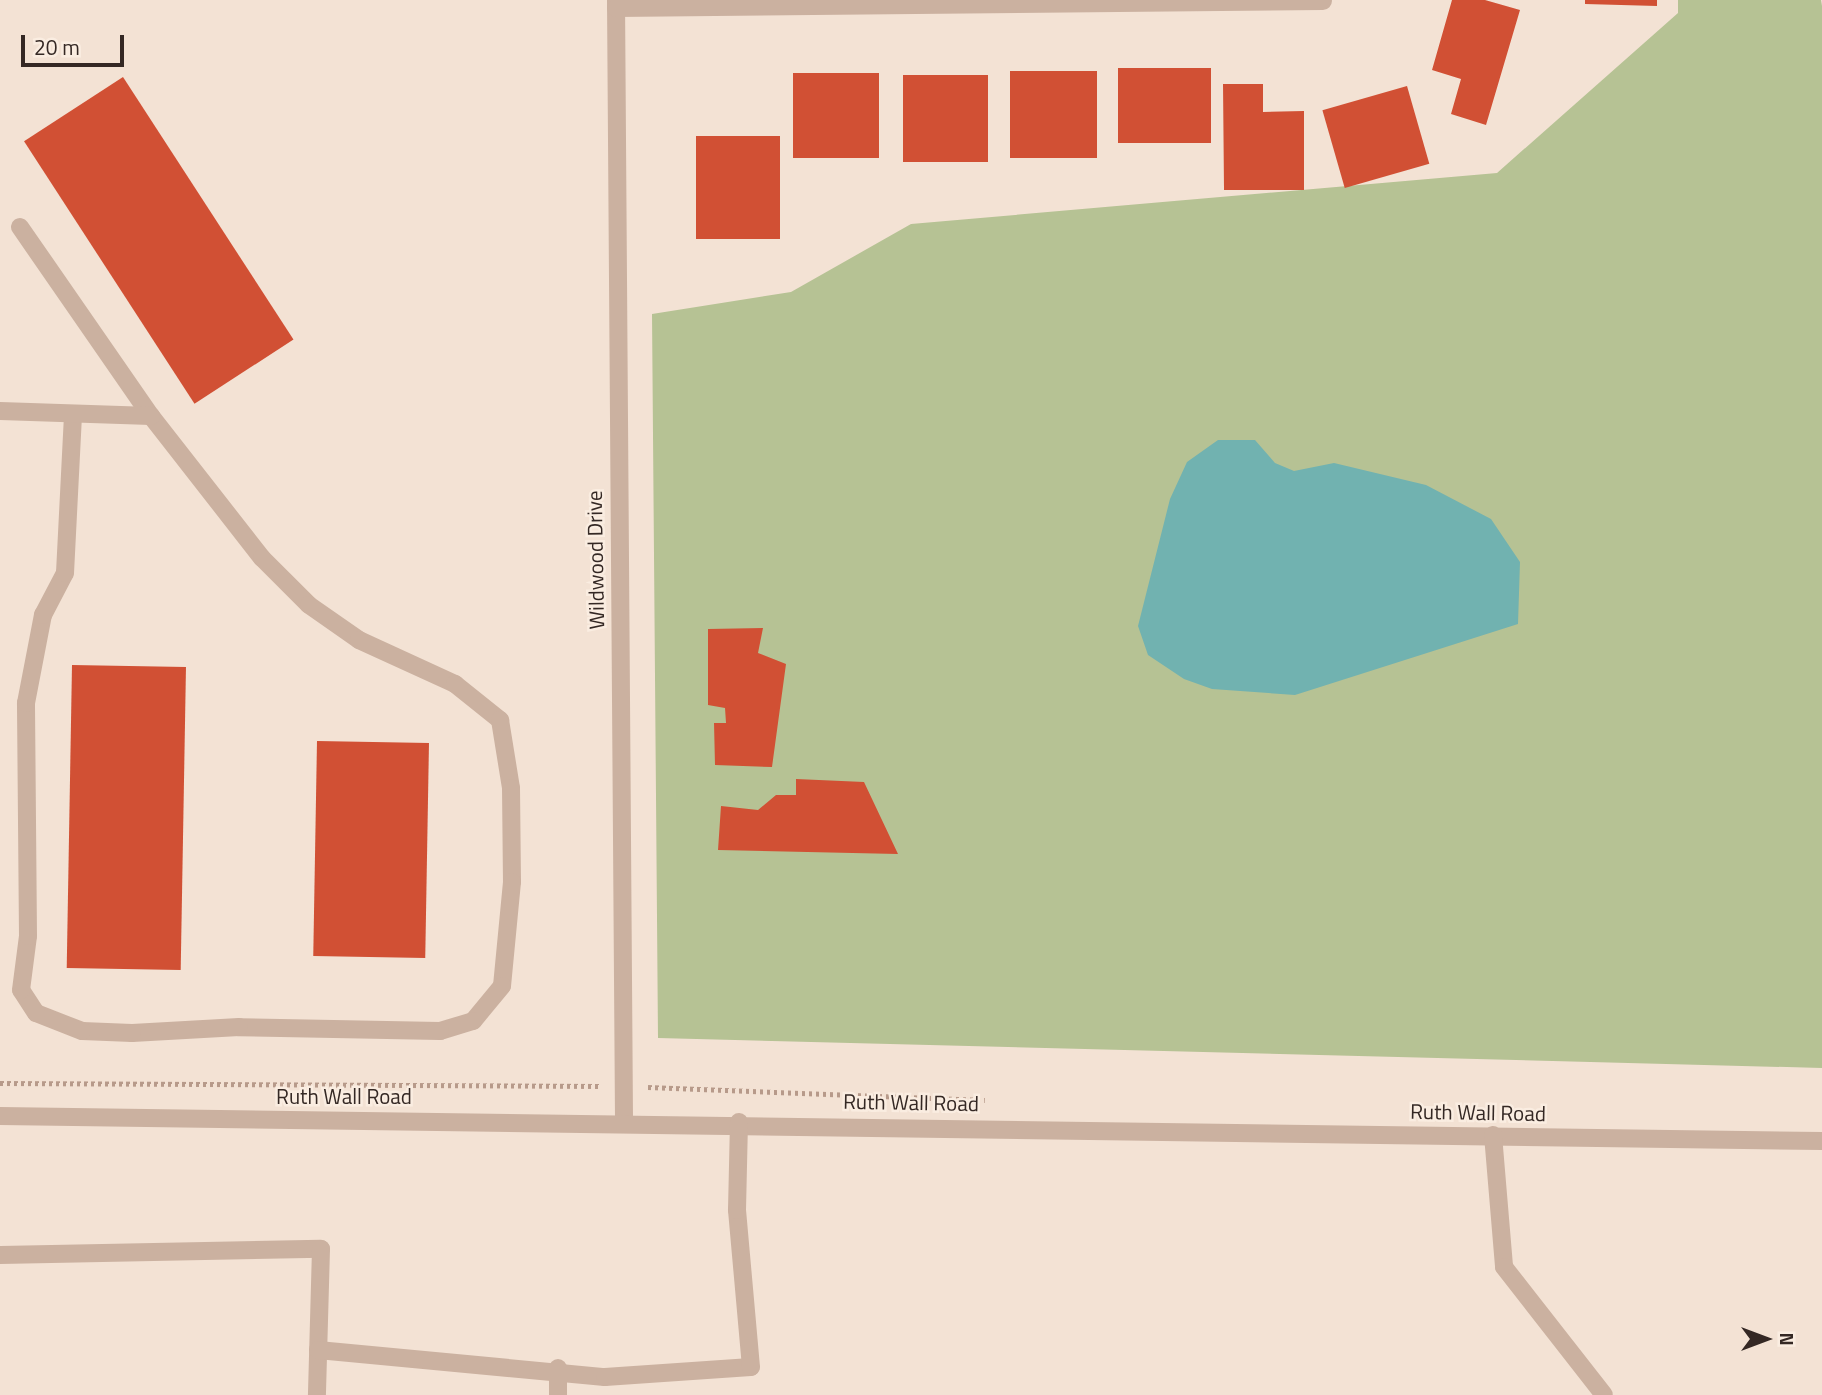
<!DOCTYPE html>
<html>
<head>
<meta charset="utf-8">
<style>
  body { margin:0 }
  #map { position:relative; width:1822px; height:1395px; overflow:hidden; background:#f3e2d4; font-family:"Titillium Web",sans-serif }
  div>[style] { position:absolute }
  .green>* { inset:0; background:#b6c294 }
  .water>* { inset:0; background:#71b2b0 }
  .building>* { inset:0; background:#d15034; transform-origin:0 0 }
  .path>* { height:4.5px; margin-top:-2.25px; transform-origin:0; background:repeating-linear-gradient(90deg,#b79a8a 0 3.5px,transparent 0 7px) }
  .minor>* { height:18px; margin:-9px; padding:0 9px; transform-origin:9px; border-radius:9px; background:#cbb1a0 }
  span { translate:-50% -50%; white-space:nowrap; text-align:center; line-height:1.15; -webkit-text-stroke:5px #faede1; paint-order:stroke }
  .street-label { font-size:21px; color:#342824 }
  .north { position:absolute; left:1731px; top:1304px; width:70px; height:70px; -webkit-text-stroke:5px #faede1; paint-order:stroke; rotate:90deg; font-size:19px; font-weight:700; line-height:28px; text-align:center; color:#342824 }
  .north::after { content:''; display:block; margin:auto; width:24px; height:32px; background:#342824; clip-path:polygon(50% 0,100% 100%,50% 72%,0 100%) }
  .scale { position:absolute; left:21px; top:35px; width:103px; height:32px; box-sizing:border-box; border:4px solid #342824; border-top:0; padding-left:9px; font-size:21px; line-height:24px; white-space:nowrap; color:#342824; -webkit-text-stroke:5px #faede1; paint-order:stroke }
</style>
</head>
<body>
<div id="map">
  <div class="green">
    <i style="clip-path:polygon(1678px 0,1821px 0,1822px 6px,1822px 1068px,658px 1038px,652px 314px,791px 292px,911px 224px,1497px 173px,1678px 13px)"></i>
  </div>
  <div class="water">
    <i style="clip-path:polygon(1218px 440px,1255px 440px,1275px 463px,1294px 471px,1334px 463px,1426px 485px,1491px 519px,1520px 562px,1518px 624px,1295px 695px,1212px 689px,1184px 679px,1148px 655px,1138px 626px,1170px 499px,1187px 462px)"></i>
  </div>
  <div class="building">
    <i style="clip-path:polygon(1452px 0,1485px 0,1520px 10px,1486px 125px,1451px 114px,1461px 79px,1432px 70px)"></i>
    <i style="clip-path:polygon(1585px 0,1657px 0,1657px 6px,1585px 4px)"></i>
    <i style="left:1118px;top:68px;width:93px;height:75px"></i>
    <i style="left:1010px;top:71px;width:87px;height:87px"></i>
    <i style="left:879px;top:73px;width:85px;height:86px;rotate:90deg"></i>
    <i style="left:903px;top:75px;width:85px;height:87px"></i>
    <i style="left:123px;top:77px;width:313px;height:118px;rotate:57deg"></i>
    <i style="clip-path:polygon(1223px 84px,1263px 84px,1263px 112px,1304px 111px,1304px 190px,1224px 190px)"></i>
    <i style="left:1407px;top:86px;width:81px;height:88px;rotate:74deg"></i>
    <i style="left:696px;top:136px;width:84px;height:103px"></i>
    <i style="clip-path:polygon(763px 628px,758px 653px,786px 664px,772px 767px,715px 765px,714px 723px,726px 723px,725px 708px,708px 705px,708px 629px)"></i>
    <i style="left:72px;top:665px;width:114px;height:303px;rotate:1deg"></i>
    <i style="left:317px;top:741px;width:112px;height:215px;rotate:1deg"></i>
    <i style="clip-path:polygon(796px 779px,864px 782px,898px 854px,718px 850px,721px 806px,758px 810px,776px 795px,796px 795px)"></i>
  </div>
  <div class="path">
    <i style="left:0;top:1083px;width:600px;rotate:0.29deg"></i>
    <i style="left:648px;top:1087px;width:337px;rotate:2.2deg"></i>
  </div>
  <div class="minor">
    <i style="left:616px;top:0;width:1120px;rotate:89.59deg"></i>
    <i style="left:616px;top:8px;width:707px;rotate:-0.57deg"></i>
    <i style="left:20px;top:227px;width:230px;rotate:55.3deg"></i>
    <i style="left:151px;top:416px;width:180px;rotate:52deg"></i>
    <i style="left:262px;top:558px;width:66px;rotate:45deg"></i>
    <i style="left:309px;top:605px;width:61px;rotate:35deg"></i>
    <i style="left:359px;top:640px;width:106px;rotate:24.6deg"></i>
    <i style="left:455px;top:684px;width:58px;rotate:38.7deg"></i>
    <i style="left:500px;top:720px;width:69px;rotate:80.8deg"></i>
    <i style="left:511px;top:788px;width:94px;rotate:89.4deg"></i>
    <i style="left:512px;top:882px;width:104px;rotate:95.5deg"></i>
    <i style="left:502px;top:986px;width:45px;rotate:129.6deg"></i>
    <i style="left:473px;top:1021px;width:34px;rotate:163deg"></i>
    <i style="left:440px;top:1031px;width:201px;rotate:-178.9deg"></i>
    <i style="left:239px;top:1027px;width:107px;rotate:176.8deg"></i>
    <i style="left:132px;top:1033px;width:50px;rotate:-177.7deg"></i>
    <i style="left:82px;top:1031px;width:49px;rotate:-158.6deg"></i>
    <i style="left:36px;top:1013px;width:27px;rotate:-123deg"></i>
    <i style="left:21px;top:990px;width:54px;rotate:-82.6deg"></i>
    <i style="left:28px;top:936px;width:233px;rotate:-90.5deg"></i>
    <i style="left:26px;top:703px;width:90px;rotate:-79.1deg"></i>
    <i style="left:43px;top:615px;width:47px;rotate:-62.4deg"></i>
    <i style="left:65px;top:573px;width:157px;rotate:-87.1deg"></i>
    <i style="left:0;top:411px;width:151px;rotate:1.9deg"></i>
    <i style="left:0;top:1116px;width:1822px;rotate:0.79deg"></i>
    <i style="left:1493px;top:1135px;width:132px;rotate:85.2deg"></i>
    <i style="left:1504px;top:1267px;width:162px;rotate:52deg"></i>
    <i style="left:0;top:1255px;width:321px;rotate:-1.1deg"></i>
    <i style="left:321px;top:1249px;width:146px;rotate:91.6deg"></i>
    <i style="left:318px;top:1350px;width:288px;rotate:5.4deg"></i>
    <i style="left:605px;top:1377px;width:146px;rotate:-3.9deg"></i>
    <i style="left:751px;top:1367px;width:158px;rotate:-95.1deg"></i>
    <i style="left:737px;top:1210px;width:88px;rotate:-88.7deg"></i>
    <i style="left:558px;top:1395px;width:27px;rotate:-90deg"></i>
  </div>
  <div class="street-label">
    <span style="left:595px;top:560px;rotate:-91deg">Wildwood Drive</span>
    <span style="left:344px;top:1096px">Ruth Wall Road</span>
    <span style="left:911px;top:1102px;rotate:1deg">Ruth Wall Road</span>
    <span style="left:1478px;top:1112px;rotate:1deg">Ruth Wall Road</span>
  </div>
  <div class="north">N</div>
  <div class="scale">20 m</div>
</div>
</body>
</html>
